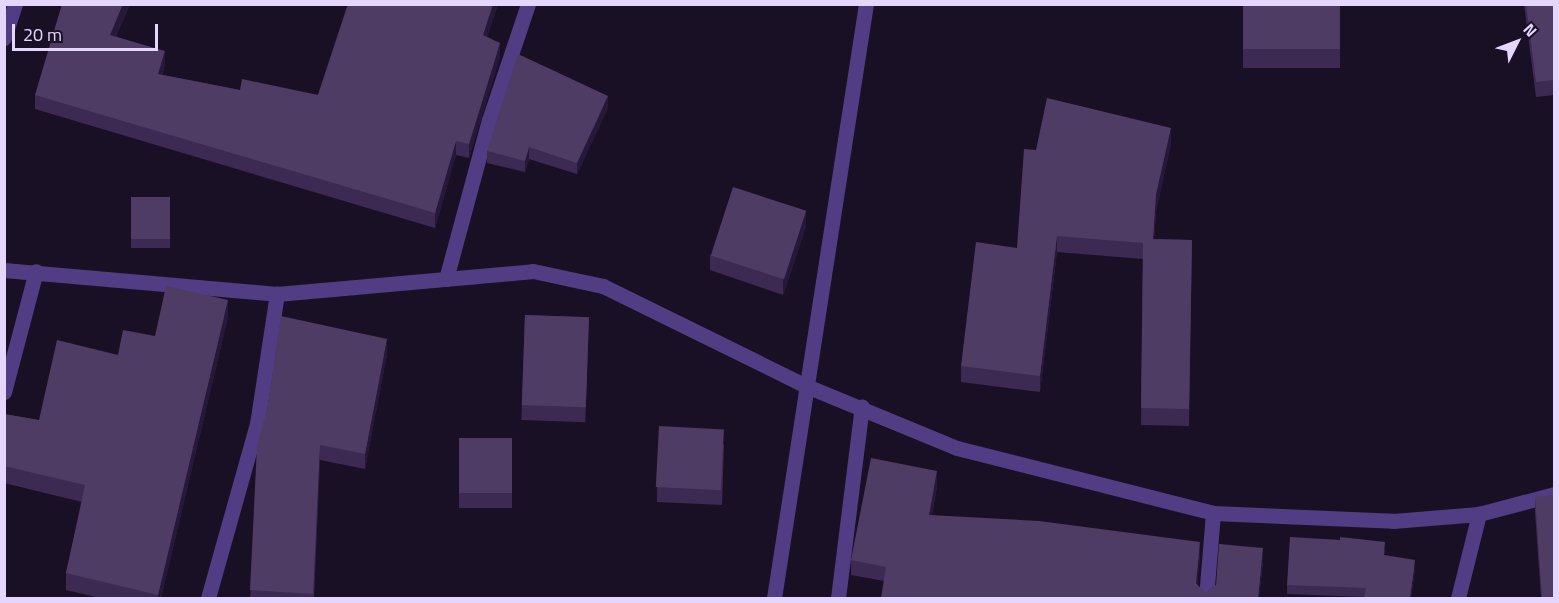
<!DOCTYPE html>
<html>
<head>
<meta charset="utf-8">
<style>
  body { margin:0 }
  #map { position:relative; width:1559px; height:603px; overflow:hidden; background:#191026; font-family:"Titillium Web",sans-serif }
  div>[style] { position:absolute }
  .service>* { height:15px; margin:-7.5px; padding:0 7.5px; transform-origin:7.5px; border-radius:7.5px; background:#513d83 }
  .minor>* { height:15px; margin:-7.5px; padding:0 7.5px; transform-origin:7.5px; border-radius:7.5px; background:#513d83 }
  .wall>* { inset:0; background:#3c2a53; transform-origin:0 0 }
  .shaded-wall>* { inset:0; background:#261839 }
  .building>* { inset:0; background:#4e3c65; transform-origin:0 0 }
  span { translate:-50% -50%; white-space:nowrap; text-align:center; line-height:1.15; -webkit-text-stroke:5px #191026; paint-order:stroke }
  .frame { position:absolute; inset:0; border:6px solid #e5d6fe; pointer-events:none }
  .north { position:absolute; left:1487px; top:12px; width:60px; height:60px; -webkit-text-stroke:4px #191026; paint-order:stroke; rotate:48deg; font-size:16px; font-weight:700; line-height:24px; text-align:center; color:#e5d6fe }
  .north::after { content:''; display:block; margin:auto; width:21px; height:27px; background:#e5d6fe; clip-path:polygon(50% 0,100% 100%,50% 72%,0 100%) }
  .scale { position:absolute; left:12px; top:24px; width:146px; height:27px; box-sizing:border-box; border:3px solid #e5d6fe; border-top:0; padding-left:8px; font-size:18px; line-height:21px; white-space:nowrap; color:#e5d6fe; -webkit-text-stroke:4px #191026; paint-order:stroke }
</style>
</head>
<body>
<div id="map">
  <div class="service">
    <i style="left:838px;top:598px;width:193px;rotate:-82.9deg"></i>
  </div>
  <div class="minor">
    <i style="left:4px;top:38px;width:36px;rotate:-72deg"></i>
    <i style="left:4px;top:270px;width:274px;rotate:5deg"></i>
    <i style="left:277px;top:294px;width:257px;rotate:-5.1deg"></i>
    <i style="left:533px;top:271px;width:72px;rotate:12.1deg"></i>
    <i style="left:603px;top:286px;width:224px;rotate:26.2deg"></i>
    <i style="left:804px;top:385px;width:165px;rotate:22.4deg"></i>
    <i style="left:957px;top:448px;width:264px;rotate:14.2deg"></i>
    <i style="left:1213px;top:513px;width:180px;rotate:2.5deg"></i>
    <i style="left:1393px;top:521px;width:86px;rotate:-4.7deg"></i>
    <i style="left:1479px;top:514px;width:78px;rotate:-14.9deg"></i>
    <i style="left:446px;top:279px;width:165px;rotate:-74.9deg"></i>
    <i style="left:489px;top:120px;width:122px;rotate:-71.4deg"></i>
    <i style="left:4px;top:392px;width:125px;rotate:-75.2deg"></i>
    <i style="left:208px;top:598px;width:181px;rotate:-74.3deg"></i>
    <i style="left:257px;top:424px;width:132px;rotate:-81.3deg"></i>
    <i style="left:774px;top:598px;width:601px;rotate:-81.2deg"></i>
    <i style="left:1206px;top:598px;width:85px;rotate:-85.3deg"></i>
    <i style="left:1458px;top:598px;width:87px;rotate:-76deg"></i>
  </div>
  <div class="wall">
    <i style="clip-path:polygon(130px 4px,116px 36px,165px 65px,162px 75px,240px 90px,318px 95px,348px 4px,498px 4px,487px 37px,500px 57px,469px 158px,456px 155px,435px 228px,35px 109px,35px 95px)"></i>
    <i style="left:1243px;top:4px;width:97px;height:64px"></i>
    <i style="clip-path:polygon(1524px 4px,1554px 4px,1554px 95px,1536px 97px)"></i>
    <i style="clip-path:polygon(608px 108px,577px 174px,529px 159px,525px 172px,487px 163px,487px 151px)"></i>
    <i style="clip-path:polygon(1171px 144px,1156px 211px,1154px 239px,1192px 240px,1189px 426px,1141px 425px,1143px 259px,1057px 252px,1040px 392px,961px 382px,961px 366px,1017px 248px,1036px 150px)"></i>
    <i style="left:131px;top:197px;width:39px;height:51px"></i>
    <i style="clip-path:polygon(806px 226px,783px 295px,710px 270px,710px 255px)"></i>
    <i style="left:525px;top:315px;width:64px;height:105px;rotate:2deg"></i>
    <i style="clip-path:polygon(228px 317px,161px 598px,100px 598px,66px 590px,66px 573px,82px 502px,4px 483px,4px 414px,39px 420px,118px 355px,155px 336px)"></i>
    <i style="clip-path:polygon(387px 354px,365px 469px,320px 460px,314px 598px,250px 598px,267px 410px)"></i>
    <i style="left:459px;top:438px;width:53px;height:70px"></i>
    <i style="clip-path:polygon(724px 444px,722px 505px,657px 502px,657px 487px)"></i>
    <i style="clip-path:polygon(937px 486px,932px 515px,1200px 556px,1197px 585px,1205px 593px,1263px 562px,1259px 598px,884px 581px,851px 575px,851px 560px)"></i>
    <i style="clip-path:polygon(1535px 497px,1554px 598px,1541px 598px,1535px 512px)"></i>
    <i style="clip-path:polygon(1385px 551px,1384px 555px,1415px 569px,1411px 598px,1364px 598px,1365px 597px,1287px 594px,1287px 585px)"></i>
  </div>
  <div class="shaded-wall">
    <i style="clip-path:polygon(123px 4px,130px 4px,110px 49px,110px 35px)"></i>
    <i style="clip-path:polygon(493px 4px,498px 4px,483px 50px,483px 35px)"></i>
    <i style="clip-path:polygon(500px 43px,500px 57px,469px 158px,469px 144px)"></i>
    <i style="clip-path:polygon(165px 51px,165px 65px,158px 89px,158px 74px)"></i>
    <i style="clip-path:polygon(608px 96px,608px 108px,577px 174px,577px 163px)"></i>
    <i style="clip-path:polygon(1171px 128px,1171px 144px,1156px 211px,1153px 256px,1153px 239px,1156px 194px)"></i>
    <i style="clip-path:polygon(456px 141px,456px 155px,435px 228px,435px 213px)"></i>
    <i style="clip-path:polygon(529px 147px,529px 159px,525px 172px,525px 161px)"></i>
    <i style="clip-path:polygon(806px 211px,806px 226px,783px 295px,783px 280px)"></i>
    <i style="clip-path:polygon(1057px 236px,1057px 252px,1040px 392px,1040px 376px)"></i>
    <i style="clip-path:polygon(228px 300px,228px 317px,161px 598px,158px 598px,158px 595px)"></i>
    <i style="clip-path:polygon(387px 339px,387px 354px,365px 469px,365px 454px)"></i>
    <i style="clip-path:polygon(320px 445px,320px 460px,313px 598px)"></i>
    <i style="clip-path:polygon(937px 471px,937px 486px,929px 529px,929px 515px)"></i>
    <i style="clip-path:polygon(1200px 542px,1200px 556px,1196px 598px,1196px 583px)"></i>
    <i style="clip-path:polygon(1263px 548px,1263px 562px,1259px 598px,1258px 598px)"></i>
    <i style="clip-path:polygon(1415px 560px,1415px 569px,1411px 598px,1410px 598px)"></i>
  </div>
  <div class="building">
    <i style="clip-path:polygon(62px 4px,123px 4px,110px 35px,165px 51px,158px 74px,240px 90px,242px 79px,318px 95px,348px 4px,493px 4px,483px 35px,500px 43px,469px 144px,456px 141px,435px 213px,35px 95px)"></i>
    <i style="left:1243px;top:4px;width:97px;height:45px"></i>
    <i style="clip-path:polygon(1526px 4px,1554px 4px,1554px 80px,1536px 82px)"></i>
    <i style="clip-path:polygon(518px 54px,608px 96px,577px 163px,529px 147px,525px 161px,487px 151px)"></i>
    <i style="clip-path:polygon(1047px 98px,1171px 128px,1156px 194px,1153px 239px,1192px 240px,1189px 409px,1141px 408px,1143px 243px,1057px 236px,1040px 376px,961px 366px,976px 242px,1017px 248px,1024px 149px,1036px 150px)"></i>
    <i style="left:733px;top:187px;width:77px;height:72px;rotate:18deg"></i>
    <i style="left:131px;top:197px;width:39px;height:42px"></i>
    <i style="clip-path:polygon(166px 286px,228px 300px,158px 595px,66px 573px,85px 485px,4px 466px,4px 414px,39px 420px,57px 340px,118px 355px,123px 330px,155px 336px)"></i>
    <i style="left:525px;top:315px;width:64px;height:90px;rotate:2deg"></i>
    <i style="clip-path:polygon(281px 316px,387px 339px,365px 454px,320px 445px,313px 594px,250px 590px,257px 446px,267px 410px)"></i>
    <i style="left:659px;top:426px;width:65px;height:61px;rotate:3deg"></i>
    <i style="left:459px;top:438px;width:53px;height:55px"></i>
    <i style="clip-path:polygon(871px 458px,937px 471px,929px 515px,1039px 521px,1200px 542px,1196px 583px,1205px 593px,1216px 585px,1219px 544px,1263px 548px,1258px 598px,881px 598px,886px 567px,851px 560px)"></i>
    <i style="clip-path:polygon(1554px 495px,1554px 598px,1542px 598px,1535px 497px)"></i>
    <i style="clip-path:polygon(1290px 537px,1340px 540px,1340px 537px,1385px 542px,1384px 555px,1415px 560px,1410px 598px,1364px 598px,1366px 588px,1287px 585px)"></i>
    <i style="clip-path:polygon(649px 597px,664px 598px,649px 598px)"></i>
  </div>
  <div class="frame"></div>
  <div class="north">N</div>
  <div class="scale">20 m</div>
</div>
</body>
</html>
